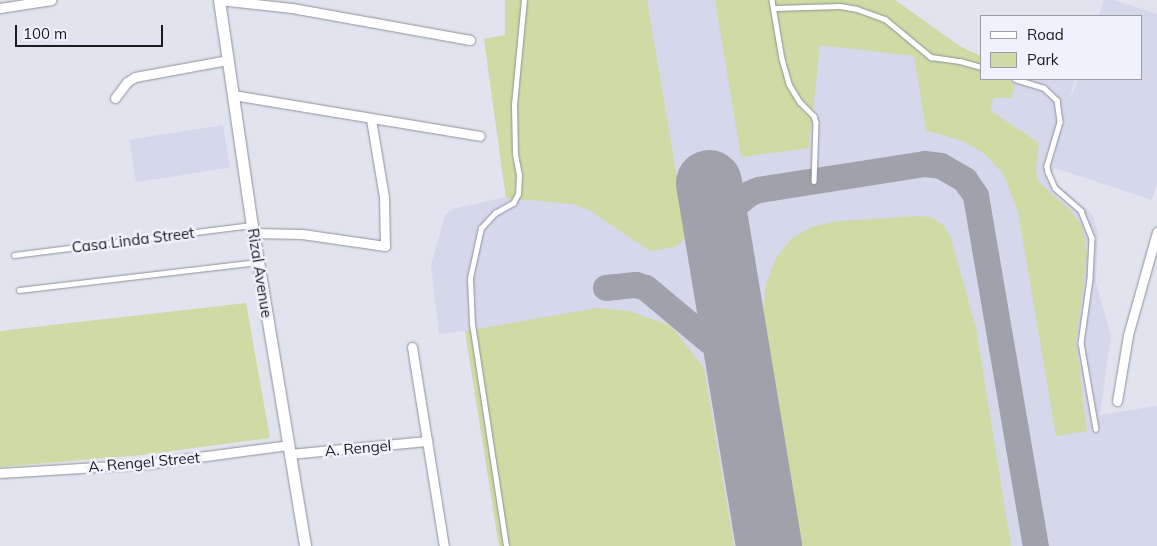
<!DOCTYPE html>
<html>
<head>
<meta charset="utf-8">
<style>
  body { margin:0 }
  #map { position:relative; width:1157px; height:546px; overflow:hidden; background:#e1e4ef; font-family:Mulish,sans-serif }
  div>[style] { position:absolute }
  .built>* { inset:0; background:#d4d8ea; transform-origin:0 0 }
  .green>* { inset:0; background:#cedba4 }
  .taxiway>* { height:26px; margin:-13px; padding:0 13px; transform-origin:13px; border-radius:13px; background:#9fa2aa }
  .runway>* { height:66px; margin:-33px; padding:0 33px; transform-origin:33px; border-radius:33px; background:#9fa2aa }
  .roads { filter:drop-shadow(0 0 1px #8e919a) drop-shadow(0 0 1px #8e919a) }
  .service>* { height:4.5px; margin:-2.25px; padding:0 2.25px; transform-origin:2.25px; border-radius:2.25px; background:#fff }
  .minor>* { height:9px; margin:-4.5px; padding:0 4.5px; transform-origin:4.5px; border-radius:4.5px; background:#fff }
  .tertiary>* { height:11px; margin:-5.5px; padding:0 5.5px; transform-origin:5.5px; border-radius:5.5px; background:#fff }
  span { translate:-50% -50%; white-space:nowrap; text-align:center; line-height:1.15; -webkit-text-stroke:5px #eff1fc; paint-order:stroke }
  .street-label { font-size:15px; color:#1a1b1e }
  .legend { position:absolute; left:980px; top:15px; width:162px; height:65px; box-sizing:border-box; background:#eff1fc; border:1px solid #9a9ba3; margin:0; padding:6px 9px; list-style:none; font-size:15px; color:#1a1b1e }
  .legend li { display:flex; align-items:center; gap:10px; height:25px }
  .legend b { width:25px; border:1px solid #9a9ba3 }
  .scale { position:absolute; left:15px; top:25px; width:148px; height:22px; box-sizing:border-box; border:2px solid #1a1b1e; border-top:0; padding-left:6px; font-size:15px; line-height:18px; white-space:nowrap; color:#1a1b1e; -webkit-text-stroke:4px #eff1fc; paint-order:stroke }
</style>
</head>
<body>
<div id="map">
  <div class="built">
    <i style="clip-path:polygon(505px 0,895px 0,961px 47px,981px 56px,981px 79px,1074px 79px,1070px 100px,1078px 79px,1141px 79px,1141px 16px,1098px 16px,1104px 0,1114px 0,1157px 14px,1157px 182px,1152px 200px,1054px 168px,1052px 174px,1056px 183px,1086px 208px,1093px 216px,1098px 232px,1096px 283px,1111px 336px,1100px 415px,1157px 406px,1157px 546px,499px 546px,465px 331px,439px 334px,431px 265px,445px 215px,452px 209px,506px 197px,484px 39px,505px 35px)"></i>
    <i style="left:223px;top:125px;width:43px;height:95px;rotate:81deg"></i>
  </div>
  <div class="green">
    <i style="clip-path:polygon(505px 0,647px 0,687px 237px,675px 247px,650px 251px,589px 210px,573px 204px,506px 198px,484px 39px,505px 35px)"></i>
    <i style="clip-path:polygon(715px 0,895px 0,961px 47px,981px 56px,981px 79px,1009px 79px,1015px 86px,1011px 98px,993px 98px,991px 111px,1039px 143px,1036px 172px,1039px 182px,1070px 210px,1083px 228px,1087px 254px,1076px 342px,1087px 431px,1056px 436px,1018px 212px,1004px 175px,986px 155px,965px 142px,926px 130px,914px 56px,820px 45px,809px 148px,741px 157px)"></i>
    <i style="clip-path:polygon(920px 216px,933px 218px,944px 226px,951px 239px,976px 328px,1011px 546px,802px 546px,763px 312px,766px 284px,776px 258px,791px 239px,811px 227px,839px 221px)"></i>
    <i style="clip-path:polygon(246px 303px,270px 438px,142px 455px,0 467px,0 331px)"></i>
    <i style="clip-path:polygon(597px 308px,629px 311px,671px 326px,704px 368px,734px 546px,499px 546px,465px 331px)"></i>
  </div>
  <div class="taxiway">
    <i style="left:720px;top:253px;width:38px;rotate:-79deg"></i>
    <i style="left:727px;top:216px;width:9px;rotate:-58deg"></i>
    <i style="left:732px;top:208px;width:22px;rotate:-39deg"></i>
    <i style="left:749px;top:194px;width:11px;rotate:-22deg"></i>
    <i style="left:759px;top:190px;width:168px;rotate:-8.9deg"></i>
    <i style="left:925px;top:164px;width:16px;rotate:7deg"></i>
    <i style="left:941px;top:166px;width:28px;rotate:30deg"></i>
    <i style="left:965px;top:180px;width:19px;rotate:55deg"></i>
    <i style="left:976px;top:196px;width:355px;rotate:80.3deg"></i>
    <i style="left:606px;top:288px;width:30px;rotate:-6deg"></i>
    <i style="left:636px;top:285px;width:10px;rotate:17deg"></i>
    <i style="left:646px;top:288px;width:95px;rotate:39.9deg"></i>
    <i style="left:719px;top:349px;width:36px;rotate:52deg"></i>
  </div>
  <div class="runway">
    <i style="left:709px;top:183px;width:368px;rotate:80.6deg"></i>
  </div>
  <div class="roads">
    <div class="service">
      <i style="left:772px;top:0;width:60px;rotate:80.4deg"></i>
      <i style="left:782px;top:59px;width:26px;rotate:74deg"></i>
      <i style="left:789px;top:84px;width:21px;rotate:59deg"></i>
      <i style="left:800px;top:102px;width:20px;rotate:45deg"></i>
      <i style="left:814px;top:116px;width:6px;rotate:72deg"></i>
      <i style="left:816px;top:122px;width:59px;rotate:91.9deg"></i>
      <i style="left:774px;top:8px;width:66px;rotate:-1.7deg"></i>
      <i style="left:840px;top:6px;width:17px;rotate:10deg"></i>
      <i style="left:857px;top:9px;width:30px;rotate:20deg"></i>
      <i style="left:885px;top:19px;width:60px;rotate:39.6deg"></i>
      <i style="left:931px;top:57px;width:29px;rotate:8deg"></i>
      <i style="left:960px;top:61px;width:22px;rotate:16deg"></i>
      <i style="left:1015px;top:79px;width:30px;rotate:17deg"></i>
      <i style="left:1044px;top:88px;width:18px;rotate:43deg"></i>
      <i style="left:1057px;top:100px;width:22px;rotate:82deg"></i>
      <i style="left:1060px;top:122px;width:46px;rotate:106.5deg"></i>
      <i style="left:1047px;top:166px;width:6px;rotate:81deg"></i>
      <i style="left:1048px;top:172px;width:17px;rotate:66deg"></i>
      <i style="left:1055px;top:188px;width:35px;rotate:41deg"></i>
      <i style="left:1081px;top:211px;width:29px;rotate:68deg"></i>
      <i style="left:1092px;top:238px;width:41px;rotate:92.8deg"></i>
      <i style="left:1090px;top:279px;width:65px;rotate:98deg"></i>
      <i style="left:1081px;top:343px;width:87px;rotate:80.1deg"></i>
      <i style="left:14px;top:255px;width:239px;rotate:-7.2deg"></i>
      <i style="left:19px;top:290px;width:240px;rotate:-6.7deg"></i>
      <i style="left:506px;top:546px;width:225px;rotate:-98.7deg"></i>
      <i style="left:472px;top:324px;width:46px;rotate:-92.5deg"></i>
      <i style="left:470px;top:278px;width:51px;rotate:-77.6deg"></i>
      <i style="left:481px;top:228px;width:21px;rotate:-47deg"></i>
      <i style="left:495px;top:213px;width:21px;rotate:-29deg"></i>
      <i style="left:513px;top:203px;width:10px;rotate:-61deg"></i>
      <i style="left:518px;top:194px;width:19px;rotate:-87deg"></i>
      <i style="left:519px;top:175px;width:21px;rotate:-101deg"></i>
      <i style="left:515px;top:154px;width:49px;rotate:-91.2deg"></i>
      <i style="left:514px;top:105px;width:105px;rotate:-84.6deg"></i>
    </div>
    <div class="minor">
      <i style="left:219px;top:0;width:73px;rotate:6.3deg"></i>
      <i style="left:292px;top:8px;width:181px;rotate:10.2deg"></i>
      <i style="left:0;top:8px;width:52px;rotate:-8.9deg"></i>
      <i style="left:233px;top:95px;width:250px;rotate:9.4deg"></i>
      <i style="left:115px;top:98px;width:20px;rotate:-53deg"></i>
      <i style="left:127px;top:82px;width:9px;rotate:-32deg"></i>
      <i style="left:135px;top:77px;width:95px;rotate:-10.4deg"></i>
      <i style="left:254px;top:233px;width:48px;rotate:1.2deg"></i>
      <i style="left:302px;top:234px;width:84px;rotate:8.2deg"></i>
      <i style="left:385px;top:246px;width:49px;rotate:-91.2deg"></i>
      <i style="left:384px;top:197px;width:79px;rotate:-99.5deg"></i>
      <i style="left:412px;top:347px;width:202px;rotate:80.9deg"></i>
      <i style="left:1117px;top:401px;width:67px;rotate:-80.5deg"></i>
      <i style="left:1128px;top:335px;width:107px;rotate:-74.3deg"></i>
      <i style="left:289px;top:454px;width:139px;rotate:-5.4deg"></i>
      <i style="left:0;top:473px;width:146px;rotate:-3.5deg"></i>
      <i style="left:146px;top:464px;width:143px;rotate:-7.6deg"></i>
    </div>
    <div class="tertiary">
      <i style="left:219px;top:0;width:227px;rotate:81.7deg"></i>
      <i style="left:252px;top:225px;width:325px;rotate:80.6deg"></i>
    </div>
  </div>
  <div class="street-label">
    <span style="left:133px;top:240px;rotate:-7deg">Casa Linda Street</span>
    <span style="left:260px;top:273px;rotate:81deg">Rizal Avenue</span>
    <span style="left:358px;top:448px;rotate:-5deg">A. Rengel</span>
    <span style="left:144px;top:462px;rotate:-5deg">A. Rengel Street</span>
  </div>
  <ul class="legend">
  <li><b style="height:6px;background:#fff"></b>Road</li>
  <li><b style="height:14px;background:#cedba4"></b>Park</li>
  </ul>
  <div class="scale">100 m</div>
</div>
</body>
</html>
